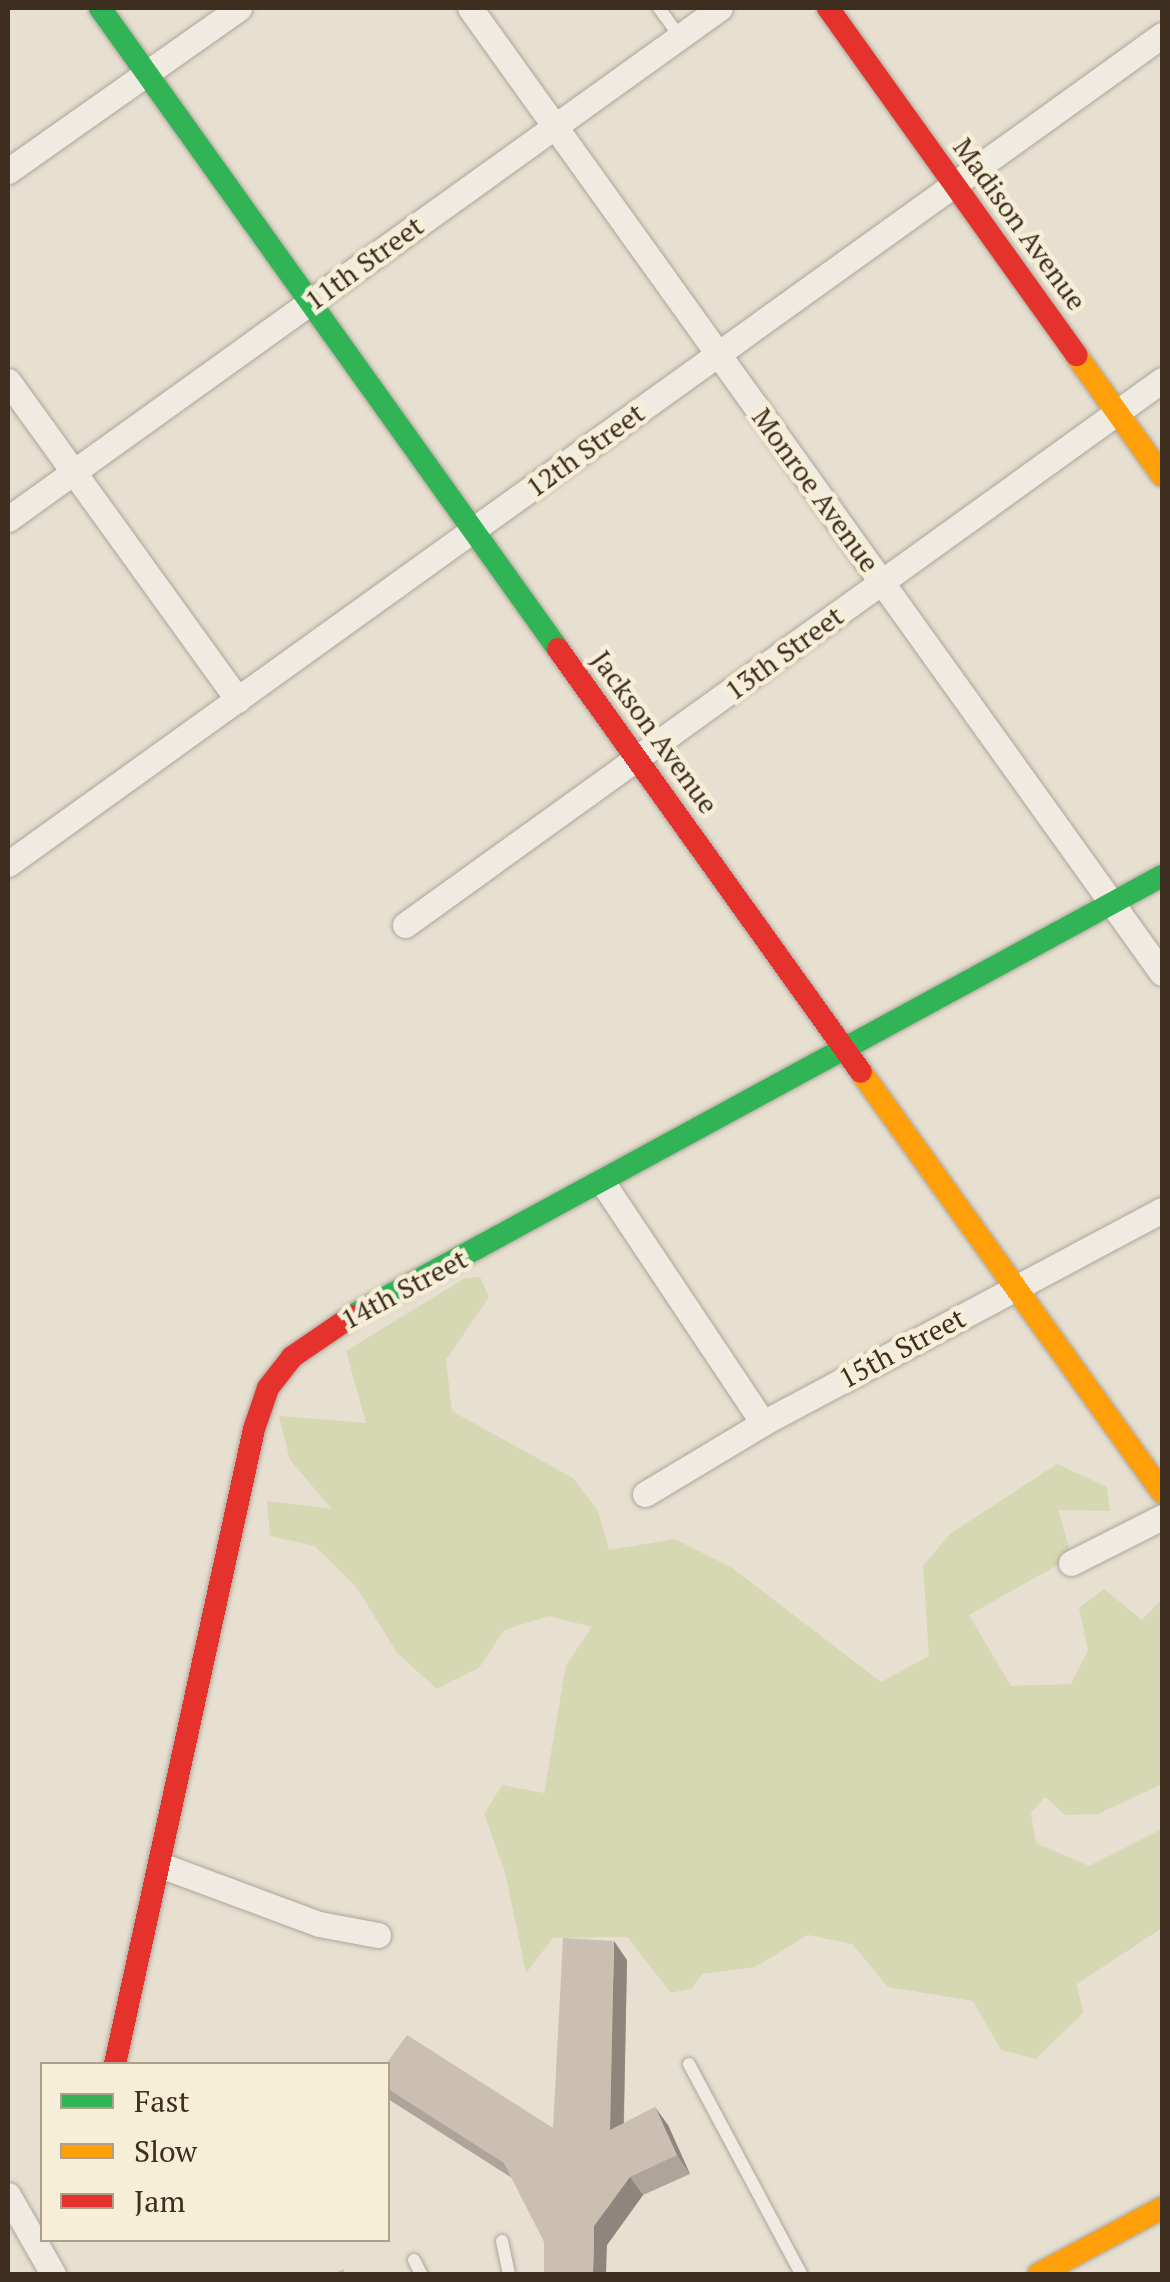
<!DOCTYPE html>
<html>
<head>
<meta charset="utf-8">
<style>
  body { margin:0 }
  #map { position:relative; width:1170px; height:2282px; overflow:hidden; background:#e7e0d1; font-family:"PT Serif",serif }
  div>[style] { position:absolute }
  .green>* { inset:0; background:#d6d7b3 }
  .roads { filter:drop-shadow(0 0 2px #ada599) drop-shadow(0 0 2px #ada599) }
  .lane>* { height:12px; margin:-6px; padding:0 6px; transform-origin:6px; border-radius:6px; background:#efebe3 }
  .street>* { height:25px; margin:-12.5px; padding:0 12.5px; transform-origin:12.5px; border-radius:12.5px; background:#efebe3 }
  .fast>* { height:22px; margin:-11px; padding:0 11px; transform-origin:11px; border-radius:11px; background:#30b455 }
  .slow>* { height:22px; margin:-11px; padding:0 11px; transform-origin:11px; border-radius:11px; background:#ff9f0a }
  .jam>* { height:22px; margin:-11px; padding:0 11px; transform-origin:11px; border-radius:11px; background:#e5322d }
  .wall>* { inset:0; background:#afa499 }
  .shaded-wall>* { inset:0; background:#8e867d }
  .building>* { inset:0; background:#cbbfb2 }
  span { translate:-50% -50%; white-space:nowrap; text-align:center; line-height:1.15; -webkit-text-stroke:9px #f7eed8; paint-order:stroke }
  .street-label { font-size:28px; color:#3d2e20 }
  .frame { position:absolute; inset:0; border:10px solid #3d2e20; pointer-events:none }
  .legend { position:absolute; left:40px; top:2062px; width:350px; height:180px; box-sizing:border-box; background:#f7eed8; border:2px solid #ada18e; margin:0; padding:12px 18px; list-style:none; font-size:30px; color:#3d2e20 }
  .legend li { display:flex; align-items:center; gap:20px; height:50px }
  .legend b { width:50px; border:2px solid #ada18e }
</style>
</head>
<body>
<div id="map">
  <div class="green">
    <i style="clip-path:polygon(480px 1277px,489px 1297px,446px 1360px,452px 1411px,573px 1478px,598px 1511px,609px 1550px,675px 1539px,731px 1567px,881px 1682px,929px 1656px,923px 1566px,951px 1533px,1057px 1464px,1107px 1487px,1110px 1511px,1058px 1510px,1072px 1557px,969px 1615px,1011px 1686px,1071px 1684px,1088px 1651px,1079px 1608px,1104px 1589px,1142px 1620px,1162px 1599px,1162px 1784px,1098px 1814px,1065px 1815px,1045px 1797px,1031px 1813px,1036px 1843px,1089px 1866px,1162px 1829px,1162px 1928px,1077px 1984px,1083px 2013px,1036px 2059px,1001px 2050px,973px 2001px,888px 1987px,852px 1944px,808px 1935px,755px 1967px,702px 1974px,692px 1988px,671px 1993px,627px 1937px,553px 1938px,526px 1973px,505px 1872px,484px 1814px,502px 1785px,544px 1793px,566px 1665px,592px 1627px,549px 1616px,504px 1630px,479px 1668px,437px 1689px,397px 1653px,357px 1588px,315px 1546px,270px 1536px,267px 1501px,332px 1509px,290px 1460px,279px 1416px,366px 1423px,346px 1351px,465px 1278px)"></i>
  </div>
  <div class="roads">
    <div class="lane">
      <i style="left:659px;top:8px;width:34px;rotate:54deg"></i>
      <i style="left:689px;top:2064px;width:238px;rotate:61.9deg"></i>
      <i style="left:502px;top:2241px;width:34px;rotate:78deg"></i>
      <i style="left:414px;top:2260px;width:16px;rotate:63deg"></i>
    </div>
    <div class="street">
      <i style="left:470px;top:8px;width:1187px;rotate:54.36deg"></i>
      <i style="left:8px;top:171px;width:283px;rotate:-35.2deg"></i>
      <i style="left:8px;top:381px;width:393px;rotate:54.2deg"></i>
      <i style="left:8px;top:519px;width:876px;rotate:-35.67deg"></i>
      <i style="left:8px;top:864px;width:1421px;rotate:-35.69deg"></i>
      <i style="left:405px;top:925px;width:933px;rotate:-35.75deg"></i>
      <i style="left:603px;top:1183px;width:288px;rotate:56.3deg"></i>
      <i style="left:645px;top:1494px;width:138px;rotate:-31deg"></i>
      <i style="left:763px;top:1423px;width:452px;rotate:-28.1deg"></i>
      <i style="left:1071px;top:1563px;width:102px;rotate:-26.8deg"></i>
      <i style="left:163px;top:1866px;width:166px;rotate:20.4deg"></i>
      <i style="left:319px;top:1924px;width:60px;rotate:10.6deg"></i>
      <i style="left:8px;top:2195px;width:91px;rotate:60.3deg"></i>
    </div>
    <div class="fast">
      <i style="left:100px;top:8px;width:788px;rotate:54.45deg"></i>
      <i style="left:352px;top:1316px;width:922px;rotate:-28.51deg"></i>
    </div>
    <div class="slow">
      <i style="left:1076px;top:355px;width:148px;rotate:54.4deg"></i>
      <i style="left:861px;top:1072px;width:517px;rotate:54.37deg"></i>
      <i style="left:1039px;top:2274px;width:140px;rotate:-28.2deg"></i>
    </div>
    <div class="jam">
      <i style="left:828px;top:8px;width:427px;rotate:54.4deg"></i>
      <i style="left:558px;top:649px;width:520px;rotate:54.39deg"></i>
      <i style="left:115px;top:2064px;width:650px;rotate:-77.65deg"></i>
      <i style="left:254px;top:1429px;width:43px;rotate:-71.1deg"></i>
      <i style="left:268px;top:1388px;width:39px;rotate:-52deg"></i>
      <i style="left:292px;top:1357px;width:73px;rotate:-34.3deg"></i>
    </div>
  </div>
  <div class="wall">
    <i style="clip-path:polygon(627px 1960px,624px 2123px,668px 2125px,690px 2174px,643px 2195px,607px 2245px,512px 2178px,388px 2099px,388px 2064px,553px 2128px)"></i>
  </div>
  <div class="shaded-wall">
    <i style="clip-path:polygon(614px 1941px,627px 1960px,623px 2148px,610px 2130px)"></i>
    <i style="clip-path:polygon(655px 2107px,668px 2125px,690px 2174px,677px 2155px)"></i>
    <i style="clip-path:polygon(630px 2177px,643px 2195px,607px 2245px,606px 2274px,593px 2274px,594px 2226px)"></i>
  </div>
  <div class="building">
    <i style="clip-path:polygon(563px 1938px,614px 1941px,610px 2130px,655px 2107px,677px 2155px,630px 2177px,594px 2226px,593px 2274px,544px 2274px,544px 2242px,504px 2163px,388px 2089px,388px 2064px,386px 2064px,407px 2035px,553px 2128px)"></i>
    <i style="clip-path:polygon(343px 2269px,346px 2274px,334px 2274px)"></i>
  </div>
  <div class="street-label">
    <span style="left:1020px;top:224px;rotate:54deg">Madison Avenue</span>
    <span style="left:364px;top:263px;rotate:-36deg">11th Street</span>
    <span style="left:585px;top:450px;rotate:-36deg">12th Street</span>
    <span style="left:816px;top:490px;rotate:54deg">Monroe Avenue</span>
    <span style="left:784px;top:653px;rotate:-36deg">13th Street</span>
    <span style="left:655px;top:732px;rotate:54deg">Jackson Avenue</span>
    <span style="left:404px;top:1289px;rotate:-28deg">14th Street</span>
    <span style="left:902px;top:1348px;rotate:-28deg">15th Street</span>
  </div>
  <div class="frame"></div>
  <ul class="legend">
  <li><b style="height:12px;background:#30b455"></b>Fast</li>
  <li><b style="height:12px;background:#ff9f0a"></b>Slow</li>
  <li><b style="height:12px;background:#e5322d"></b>Jam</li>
  </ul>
</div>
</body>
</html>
